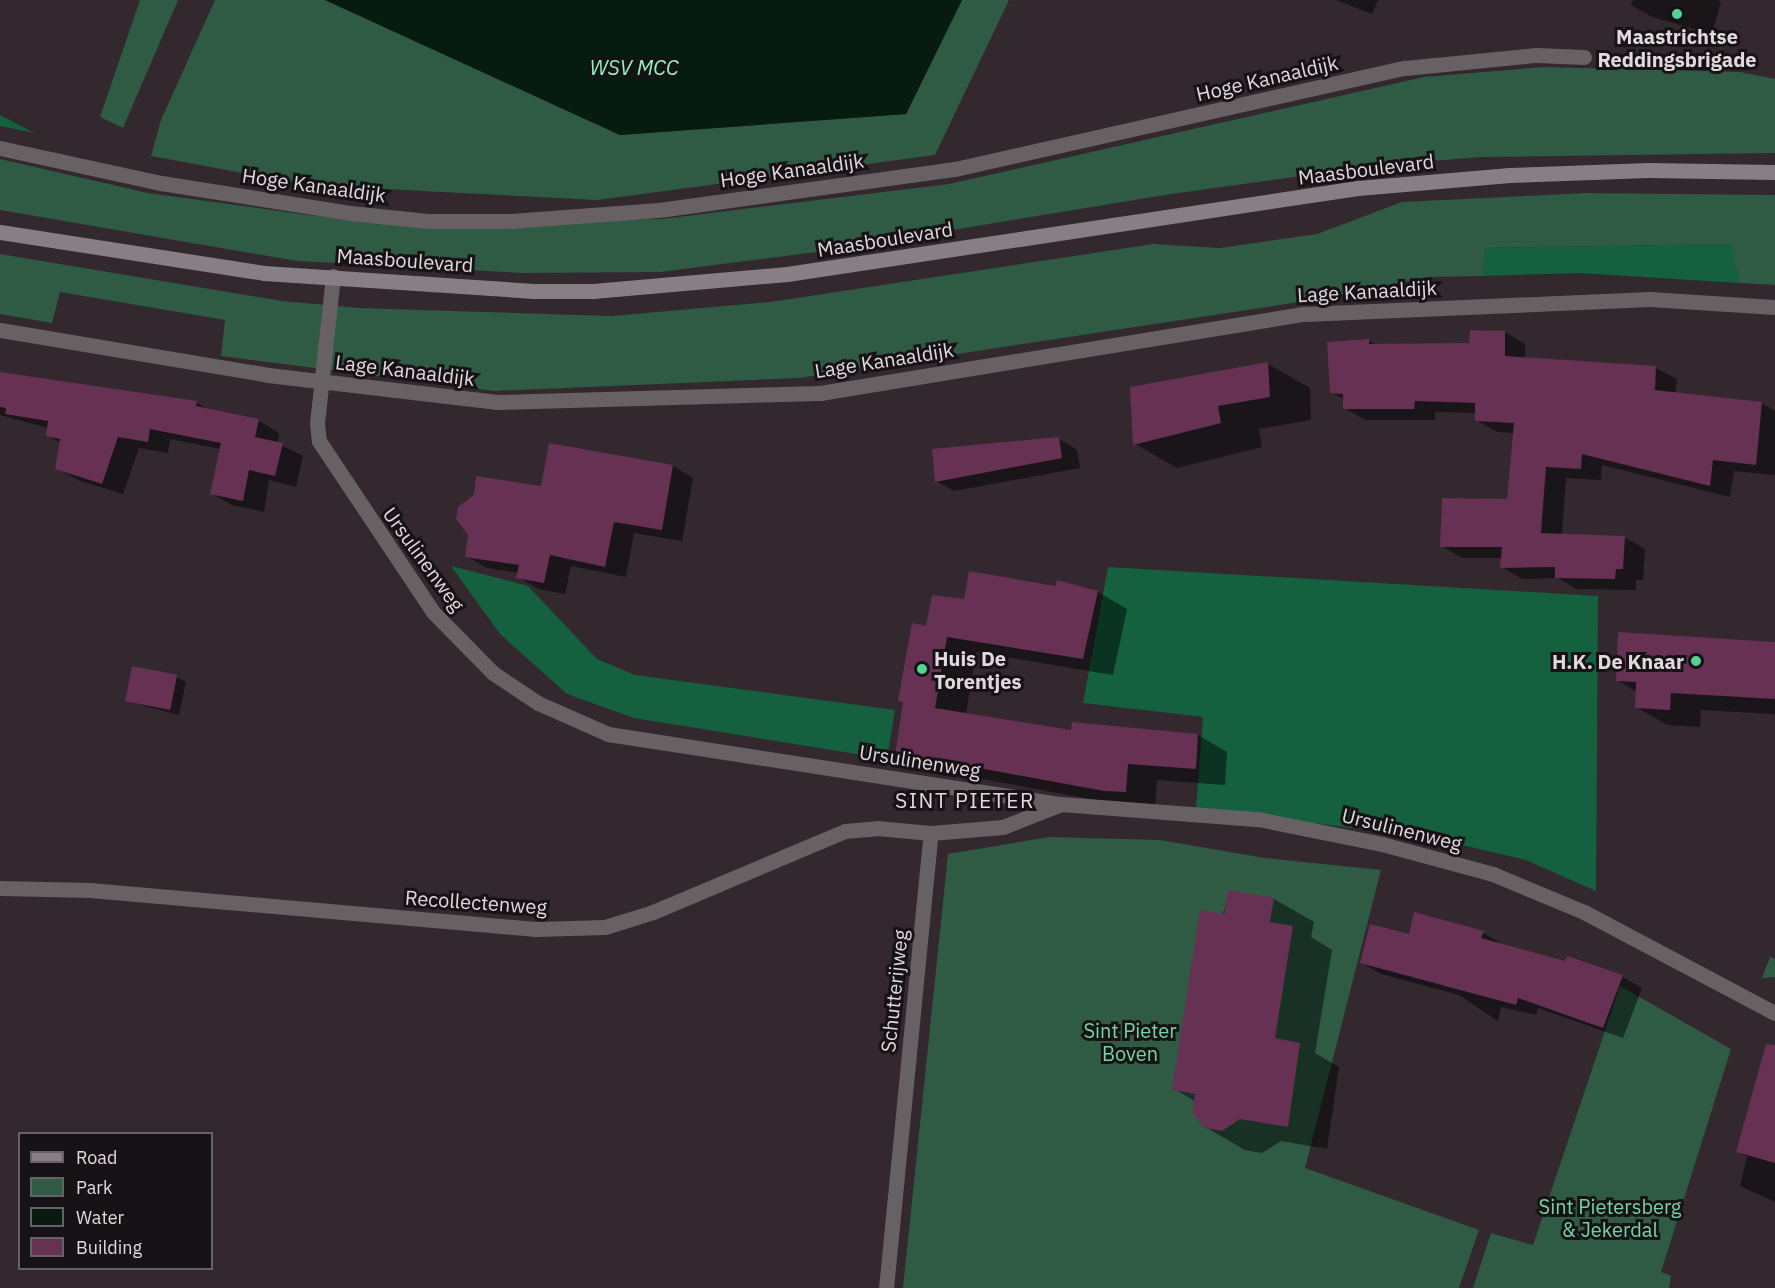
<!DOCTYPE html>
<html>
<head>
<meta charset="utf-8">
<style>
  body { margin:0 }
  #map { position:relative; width:1775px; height:1288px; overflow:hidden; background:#32282e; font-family:"IBM Plex Sans",sans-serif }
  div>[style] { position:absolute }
  .green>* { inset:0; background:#2f5a44 }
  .forest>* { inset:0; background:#14603f }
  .water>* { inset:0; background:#061c11 }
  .shadow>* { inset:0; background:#0007 }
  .building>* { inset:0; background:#673154; transform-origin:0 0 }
  .street>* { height:15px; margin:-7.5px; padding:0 7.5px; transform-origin:7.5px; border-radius:7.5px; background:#676164 }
  .secondary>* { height:15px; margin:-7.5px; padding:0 7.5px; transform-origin:7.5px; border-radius:7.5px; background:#887f84 }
  .dots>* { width:16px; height:16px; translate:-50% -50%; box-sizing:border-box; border:3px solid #171215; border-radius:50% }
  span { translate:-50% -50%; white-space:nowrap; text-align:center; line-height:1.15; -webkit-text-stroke:6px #171215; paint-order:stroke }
  .poi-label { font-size:20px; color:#e0d9dd; font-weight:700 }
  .left { translate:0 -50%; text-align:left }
  .right { translate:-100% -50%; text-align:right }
  .street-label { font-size:20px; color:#e0d9dd }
  .park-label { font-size:20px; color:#72d6a2 }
  .water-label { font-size:21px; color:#90f4bf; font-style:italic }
  .neighbourhood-label { font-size:21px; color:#e0d9dd; letter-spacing:1.5px }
  .legend { position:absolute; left:18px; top:1132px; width:195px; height:138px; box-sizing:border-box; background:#171215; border:2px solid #676265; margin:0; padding:8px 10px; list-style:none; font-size:18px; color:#e0d9dd }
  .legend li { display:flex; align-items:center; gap:12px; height:30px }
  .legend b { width:30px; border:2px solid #676265 }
</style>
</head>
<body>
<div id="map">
  <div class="green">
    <i style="clip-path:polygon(140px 0,178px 0,123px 128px,100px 117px)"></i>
    <i style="clip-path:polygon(215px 0,325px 0,620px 135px,906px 114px,962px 0,1009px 0,935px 155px,597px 200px,308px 185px,151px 156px,161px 120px)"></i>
    <i style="clip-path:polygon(1543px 67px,1740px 72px,1775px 79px,1775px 153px,1483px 157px,1379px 165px,1165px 195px,824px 251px,660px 272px,522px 273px,297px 261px,0 210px,0 159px,148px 193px,316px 216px,501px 222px,662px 219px,949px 184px,1424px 77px)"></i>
    <i style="clip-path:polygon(1586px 193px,1775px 195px,1775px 285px,1739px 283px,1730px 244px,1486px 248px,1483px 276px,1429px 277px,1306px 301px,799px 378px,494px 391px,221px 356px,225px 320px,60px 292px,52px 323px,0 314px,0 254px,282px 301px,359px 308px,612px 316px,770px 302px,1153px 244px,1220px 248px,1317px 234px,1402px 202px)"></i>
    <i style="clip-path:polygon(1049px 837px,1160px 840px,1265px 858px,1381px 870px,1305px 1168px,1479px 1230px,1459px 1288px,903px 1288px,948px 854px)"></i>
    <i style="clip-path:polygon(1770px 957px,1775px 959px,1775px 977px,1762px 978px)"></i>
    <i style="clip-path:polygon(1620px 986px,1731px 1049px,1661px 1272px,1671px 1276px,1669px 1288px,1473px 1288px,1491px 1233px,1533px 1245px)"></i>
  </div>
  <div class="forest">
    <i style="clip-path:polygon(0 115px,34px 133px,0 126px)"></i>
    <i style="clip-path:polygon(1731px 244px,1739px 283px,1579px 273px,1483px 276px,1485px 248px)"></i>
    <i style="clip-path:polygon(451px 566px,528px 586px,597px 659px,635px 675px,895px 710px,887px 759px,634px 718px,567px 694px,500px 634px)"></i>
    <i style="clip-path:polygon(1108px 567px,1598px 596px,1596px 891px,1526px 860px,1432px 838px,1196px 808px,1203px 717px,1083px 703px)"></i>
  </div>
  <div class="water">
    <i style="clip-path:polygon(325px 0,962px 0,906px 114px,620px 135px)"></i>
  </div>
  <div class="shadow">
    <i style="clip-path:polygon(1336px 0,1378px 0,1372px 14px)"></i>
    <i style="clip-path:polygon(1633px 0,1718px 0,1721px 2px,1712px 34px,1652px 17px,1631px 5px)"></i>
    <i style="clip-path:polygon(1505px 332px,1525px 344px,1525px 358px,1656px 368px,1677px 379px,1675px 394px,1761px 403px,1775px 411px,1775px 475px,1734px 471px,1730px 497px,1602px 465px,1601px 480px,1566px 478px,1562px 535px,1624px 537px,1645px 549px,1643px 580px,1636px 580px,1636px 590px,1577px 589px,1558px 578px,1522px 579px,1502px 567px,1503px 558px,1462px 558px,1442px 546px,1508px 501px,1514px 433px,1497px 432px,1476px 420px,1476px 413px,1435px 412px,1435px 420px,1365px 420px,1345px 408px,1345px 400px,1331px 392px,1369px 341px,1377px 345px,1471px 345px)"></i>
    <i style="clip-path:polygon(1268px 364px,1310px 388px,1311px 420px,1259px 429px,1262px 447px,1177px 468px,1135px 444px)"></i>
    <i style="clip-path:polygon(0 374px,197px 403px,210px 411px,259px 421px,279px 433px,277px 443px,303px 456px,296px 487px,269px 480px,264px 512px,232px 505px,211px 493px,221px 449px,170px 439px,168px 453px,139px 448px,123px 494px,78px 480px,57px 468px,61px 443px,47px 435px,48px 428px,0 415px)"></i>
    <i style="clip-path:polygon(1059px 439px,1077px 450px,1080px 468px,954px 491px,936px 481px)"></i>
    <i style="clip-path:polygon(673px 466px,693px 478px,682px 541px,634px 533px,626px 577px,571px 566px,565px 594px,539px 589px,518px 577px,519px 573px,487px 568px,466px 556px,543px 488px)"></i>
    <i style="clip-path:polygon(1056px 588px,1098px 592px,1127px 609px,1113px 675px,976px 652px,966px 714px,1072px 731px,1073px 724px,1198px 735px,1227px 752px,1225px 785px,1157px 780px,1155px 808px,1134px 807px,955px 774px,953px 777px,926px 772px,897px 755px,905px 704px,899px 700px,927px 627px,965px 600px)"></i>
    <i style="clip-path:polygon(1775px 643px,1775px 714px,1701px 710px,1700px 727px,1667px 725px,1636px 707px,1637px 692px,1617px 680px)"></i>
    <i style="clip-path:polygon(176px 677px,186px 682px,179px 715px,126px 701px)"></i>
    <i style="clip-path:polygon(1229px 892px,1274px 899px,1314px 922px,1311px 937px,1332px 950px,1315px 1053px,1339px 1067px,1327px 1149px,1281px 1141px,1262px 1153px,1245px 1150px,1205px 1127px,1195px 1101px,1174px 1089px)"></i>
    <i style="clip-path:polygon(1483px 933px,1502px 944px,1566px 963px,1568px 958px,1623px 977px,1642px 988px,1623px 1038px,1538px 1008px,1536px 1015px,1501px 1007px,1498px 1021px,1459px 995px,1381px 974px,1362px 963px,1410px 936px)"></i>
    <i style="clip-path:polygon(1775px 1085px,1775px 1202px,1740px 1186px,1747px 1157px,1737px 1151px)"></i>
  </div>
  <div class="building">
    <i style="clip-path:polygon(1470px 330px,1505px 331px,1505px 356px,1656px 366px,1655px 390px,1762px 402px,1756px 465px,1713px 460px,1710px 486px,1582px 454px,1581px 469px,1546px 467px,1541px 533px,1625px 536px,1623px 569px,1616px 569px,1615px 579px,1555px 578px,1555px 567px,1500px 568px,1502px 547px,1440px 547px,1442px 498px,1507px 499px,1514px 423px,1475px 421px,1475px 403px,1415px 401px,1414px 409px,1343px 409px,1343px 394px,1330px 393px,1327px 342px,1369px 339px,1369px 344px,1469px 343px)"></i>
    <i style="clip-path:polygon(1268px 362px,1270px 397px,1218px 406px,1221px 423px,1133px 445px,1130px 387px)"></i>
    <i style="clip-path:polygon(0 372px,197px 401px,196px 406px,259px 419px,255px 437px,283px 443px,275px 476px,249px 470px,243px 501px,210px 494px,221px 443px,150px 429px,148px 442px,118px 437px,102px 484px,55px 469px,60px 439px,46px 436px,48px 421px,5px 414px,6px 408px,0 407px)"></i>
    <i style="clip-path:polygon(1059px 437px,1062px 458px,935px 482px,932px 449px)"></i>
    <i style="clip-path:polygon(549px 443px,673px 465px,662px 530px,614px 522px,605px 567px,550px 555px,544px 583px,516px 578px,519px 565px,465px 557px,468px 535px,456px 519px,458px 507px,474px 495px,476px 476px,541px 486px)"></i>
    <i style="clip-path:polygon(969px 571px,1055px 586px,1057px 580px,1098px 591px,1083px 659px,947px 637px,935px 708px,1071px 730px,1072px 722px,1198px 734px,1196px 769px,1128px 764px,1126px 792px,1104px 791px,925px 758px,924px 761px,895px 756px,903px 702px,898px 701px,912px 623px,926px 626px,932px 595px,964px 599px)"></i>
    <i style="clip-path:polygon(1618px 632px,1775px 642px,1775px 699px,1671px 693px,1670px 710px,1635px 708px,1636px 682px,1616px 681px)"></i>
    <i style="left:132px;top:666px;width:46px;height:36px;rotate:11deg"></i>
    <i style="clip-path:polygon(1228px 890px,1274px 898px,1270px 922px,1293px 926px,1275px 1038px,1300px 1043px,1288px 1127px,1240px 1119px,1222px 1131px,1204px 1128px,1192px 1112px,1195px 1094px,1172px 1090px,1200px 910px,1224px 914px)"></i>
    <i style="clip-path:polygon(1414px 912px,1484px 931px,1481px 938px,1565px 961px,1567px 956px,1623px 975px,1603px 1028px,1518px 998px,1516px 1005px,1360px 963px,1370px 924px,1409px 934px)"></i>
    <i style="clip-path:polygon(1766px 1044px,1775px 1045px,1775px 1163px,1736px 1152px)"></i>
  </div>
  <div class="street">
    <i style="left:0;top:148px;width:165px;rotate:12.3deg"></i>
    <i style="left:161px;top:183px;width:191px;rotate:9deg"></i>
    <i style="left:350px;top:213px;width:78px;rotate:5.9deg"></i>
    <i style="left:428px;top:221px;width:83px"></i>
    <i style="left:511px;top:221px;width:148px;rotate:-4.3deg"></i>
    <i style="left:659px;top:210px;width:299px;rotate:-7.9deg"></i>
    <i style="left:955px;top:169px;width:461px;rotate:-12.7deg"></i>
    <i style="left:1405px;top:68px;width:132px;rotate:-5.7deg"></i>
    <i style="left:1536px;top:55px;width:48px;rotate:2.4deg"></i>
    <i style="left:333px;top:276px;width:148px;rotate:96.2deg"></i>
    <i style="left:317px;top:423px;width:18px;rotate:84deg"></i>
    <i style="left:319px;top:441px;width:206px;rotate:56.3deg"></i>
    <i style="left:433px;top:612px;width:86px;rotate:45.5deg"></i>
    <i style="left:493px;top:673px;width:54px;rotate:33.7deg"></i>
    <i style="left:538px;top:703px;width:77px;rotate:23.9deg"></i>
    <i style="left:608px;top:734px;width:458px;rotate:8.8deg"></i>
    <i style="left:1061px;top:804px;width:198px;rotate:4.4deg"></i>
    <i style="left:1258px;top:819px;width:126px;rotate:11.4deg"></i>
    <i style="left:1382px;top:844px;width:115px;rotate:15.1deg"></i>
    <i style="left:1493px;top:874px;width:99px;rotate:22.7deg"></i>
    <i style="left:1584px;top:912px;width:216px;rotate:27.9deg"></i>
    <i style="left:0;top:330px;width:272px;rotate:9.5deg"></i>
    <i style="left:268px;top:375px;width:231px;rotate:6.7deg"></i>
    <i style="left:497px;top:402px;width:323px;rotate:-1.6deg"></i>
    <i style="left:820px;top:393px;width:491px;rotate:-9.3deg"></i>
    <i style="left:1305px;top:314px;width:345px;rotate:-2.5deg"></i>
    <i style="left:1650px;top:299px;width:125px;rotate:3.7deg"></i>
    <i style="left:0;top:888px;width:90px;rotate:1.3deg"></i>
    <i style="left:90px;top:890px;width:448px;rotate:5deg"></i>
    <i style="left:536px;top:929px;width:69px;rotate:-1.7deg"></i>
    <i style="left:605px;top:927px;width:50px;rotate:-17.4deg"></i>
    <i style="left:653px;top:912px;width:208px;rotate:-22.9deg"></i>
    <i style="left:845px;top:831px;width:32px;rotate:-5deg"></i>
    <i style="left:877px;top:828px;width:54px;rotate:5.3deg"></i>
    <i style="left:931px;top:833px;width:72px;rotate:-4.8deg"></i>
    <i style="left:1003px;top:827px;width:62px;rotate:-21.6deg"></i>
    <i style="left:886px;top:1288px;width:457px;rotate:-84.4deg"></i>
  </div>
  <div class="secondary">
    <i style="left:0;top:232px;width:267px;rotate:8.8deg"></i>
    <i style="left:264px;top:273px;width:270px;rotate:3.8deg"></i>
    <i style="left:533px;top:291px;width:60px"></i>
    <i style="left:593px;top:291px;width:195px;rotate:-5deg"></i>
    <i style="left:787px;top:274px;width:577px;rotate:-8.57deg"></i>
    <i style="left:1358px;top:188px;width:152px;rotate:-4.9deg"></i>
    <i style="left:1509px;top:175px;width:139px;rotate:-2.1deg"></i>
    <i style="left:1648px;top:170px;width:127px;rotate:0.9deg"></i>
  </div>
  <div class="dots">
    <i style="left:1677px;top:14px;background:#53d396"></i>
    <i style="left:1696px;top:661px;background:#53d396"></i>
    <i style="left:922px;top:669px;background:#53d396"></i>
  </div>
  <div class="poi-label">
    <span style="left:1677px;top:48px">Maastrichtse<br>Reddingsbrigade</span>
    <span class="left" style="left:934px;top:670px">Huis De<br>Torentjes</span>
    <span class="right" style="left:1684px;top:661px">H.K. De Knaar</span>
  </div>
  <div class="street-label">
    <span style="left:1267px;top:78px;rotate:-13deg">Hoge Kanaaldijk</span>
    <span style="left:1366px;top:169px;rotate:-7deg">Maasboulevard</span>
    <span style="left:792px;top:170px;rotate:-8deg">Hoge Kanaaldijk</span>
    <span style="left:314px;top:185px;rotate:8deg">Hoge Kanaaldijk</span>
    <span style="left:885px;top:239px;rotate:-9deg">Maasboulevard</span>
    <span style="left:405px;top:260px;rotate:4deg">Maasboulevard</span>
    <span style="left:1367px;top:291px;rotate:-3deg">Lage Kanaaldijk</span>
    <span style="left:884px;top:360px;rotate:-9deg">Lage Kanaaldijk</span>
    <span style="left:405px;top:370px;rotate:7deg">Lage Kanaaldijk</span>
    <span style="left:424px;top:559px;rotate:54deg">Ursulinenweg</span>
    <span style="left:920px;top:761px;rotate:9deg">Ursulinenweg</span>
    <span style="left:1402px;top:829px;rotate:14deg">Ursulinenweg</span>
    <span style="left:476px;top:902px;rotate:4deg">Recollectenweg</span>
    <span style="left:894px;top:991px;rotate:-84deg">Schutterijweg</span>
  </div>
  <div class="park-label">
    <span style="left:1130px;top:1042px">Sint Pieter<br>Boven</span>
    <span style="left:1610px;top:1218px">Sint Pietersberg<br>&amp; Jekerdal</span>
  </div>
  <div class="water-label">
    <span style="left:634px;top:67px">WSV MCC</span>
  </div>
  <div class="neighbourhood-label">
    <span style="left:965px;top:800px">SINT PIETER</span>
  </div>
  <ul class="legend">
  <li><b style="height:8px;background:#887f84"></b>Road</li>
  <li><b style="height:16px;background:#2f5a44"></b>Park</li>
  <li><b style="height:16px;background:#061c11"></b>Water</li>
  <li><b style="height:16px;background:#673154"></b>Building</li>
  </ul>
</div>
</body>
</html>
